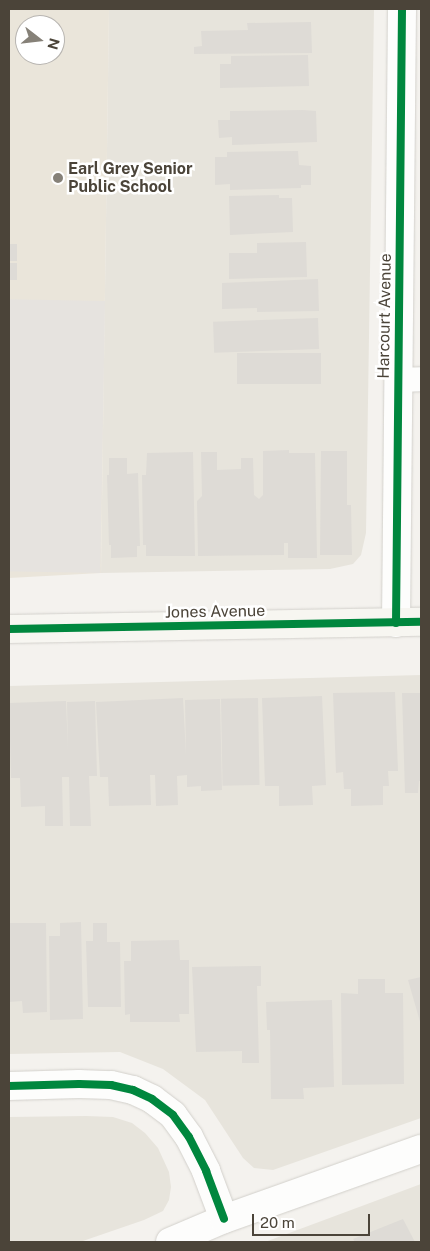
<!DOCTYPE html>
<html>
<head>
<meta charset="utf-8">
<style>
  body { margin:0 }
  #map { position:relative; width:430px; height:1251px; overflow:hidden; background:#f4f2ee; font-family:"Public Sans",sans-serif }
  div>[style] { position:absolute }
  .residential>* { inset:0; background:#e7e4dc }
  .education>* { inset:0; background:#eae5da }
  .parking>* { inset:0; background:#e6e3df; transform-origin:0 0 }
  .building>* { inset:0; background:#dedbd6; transform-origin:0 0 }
  .roads { filter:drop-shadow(0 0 1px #d2d0cb) drop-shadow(0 0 1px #d2d0cb) }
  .lane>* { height:24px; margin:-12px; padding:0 12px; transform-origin:12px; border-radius:12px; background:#fdfdfc }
  .street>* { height:28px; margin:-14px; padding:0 14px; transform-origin:14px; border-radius:14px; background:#fdfdfc }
  .secondary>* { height:28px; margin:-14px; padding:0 14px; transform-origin:14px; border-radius:14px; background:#f7f6f1 }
  .cycleway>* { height:8px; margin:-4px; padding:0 4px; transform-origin:4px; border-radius:4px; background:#00873e }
  .dots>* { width:14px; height:14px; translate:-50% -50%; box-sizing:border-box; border:2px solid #fff; border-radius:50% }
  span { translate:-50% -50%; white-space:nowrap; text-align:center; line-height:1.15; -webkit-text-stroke:5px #fff; paint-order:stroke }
  .poi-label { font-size:16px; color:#4b4439; font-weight:700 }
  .left { translate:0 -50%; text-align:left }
  .street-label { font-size:16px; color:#4b4439 }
  .frame { position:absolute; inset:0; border:10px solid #4b4439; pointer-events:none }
  .north { position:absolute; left:15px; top:15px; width:50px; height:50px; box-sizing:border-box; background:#fff; border:1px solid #b7b4b0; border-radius:50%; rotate:106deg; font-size:14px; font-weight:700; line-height:20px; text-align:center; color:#4b4439 }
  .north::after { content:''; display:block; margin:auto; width:18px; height:22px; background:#868178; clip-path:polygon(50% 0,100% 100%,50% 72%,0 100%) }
  .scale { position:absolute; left:252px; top:1214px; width:118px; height:22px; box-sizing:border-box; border:2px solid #4b4439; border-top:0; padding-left:6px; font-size:15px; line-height:18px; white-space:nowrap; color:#4b4439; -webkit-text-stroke:4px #fff; paint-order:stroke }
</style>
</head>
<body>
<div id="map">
  <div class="residential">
    <i style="clip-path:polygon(109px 9px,374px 9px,366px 533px,361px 555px,353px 564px,330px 569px,101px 573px)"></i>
    <i style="clip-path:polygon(421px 675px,421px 1118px,273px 1170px,254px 1168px,243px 1158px,205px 1100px,163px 1069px,120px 1052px,9px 1054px,9px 686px)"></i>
    <i style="clip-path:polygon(86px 1116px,113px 1117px,132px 1123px,145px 1133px,158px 1148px,169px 1172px,171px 1187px,169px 1200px,163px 1211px,144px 1220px,80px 1242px,9px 1242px,9px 1117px)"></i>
    <i style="clip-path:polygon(421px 1184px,421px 1242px,265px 1242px)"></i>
  </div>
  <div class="education">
    <i style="clip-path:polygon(evenodd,9px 9px,109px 9px,101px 573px,9px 578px,9px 9px,25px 25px,55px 25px,55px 55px,25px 55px,25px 25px)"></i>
  </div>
  <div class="parking">
    <i style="left:105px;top:301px;width:272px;height:96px;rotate:91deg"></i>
  </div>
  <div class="building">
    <i style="clip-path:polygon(311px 22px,312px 53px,194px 54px,194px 47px,202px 46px,201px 31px,248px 30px,247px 23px)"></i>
    <i style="clip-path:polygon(308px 55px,309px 86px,220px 88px,220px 64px,231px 64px,231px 56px)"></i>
    <i style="clip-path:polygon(303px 110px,316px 111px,317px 142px,232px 145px,232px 137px,219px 138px,218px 120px,230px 120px,230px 111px)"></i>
    <i style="clip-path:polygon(298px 151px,299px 165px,311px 166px,311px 185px,301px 185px,301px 188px,230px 190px,230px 184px,215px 185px,215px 157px,227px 157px,227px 152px)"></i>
    <i style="clip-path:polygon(279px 195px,279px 198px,292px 198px,293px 232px,230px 235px,229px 196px)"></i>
    <i style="clip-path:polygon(306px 242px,307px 277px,229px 279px,229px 253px,257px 253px,257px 243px)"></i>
    <i style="left:9px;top:244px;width:8px;height:17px"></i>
    <i style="left:9px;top:263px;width:8px;height:17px"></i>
    <i style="clip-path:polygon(318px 279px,319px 311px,257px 312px,257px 308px,222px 309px,222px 283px)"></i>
    <i style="left:318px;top:318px;width:31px;height:105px;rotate:88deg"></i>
    <i style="left:321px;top:353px;width:31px;height:84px;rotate:90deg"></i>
    <i style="clip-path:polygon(289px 450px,289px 453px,315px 453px,317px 558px,288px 558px,288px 543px,284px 543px,284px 555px,198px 556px,197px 501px,202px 496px,201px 452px,217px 452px,217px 470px,241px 469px,241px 458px,253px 458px,254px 495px,259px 499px,263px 495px,263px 451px)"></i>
    <i style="clip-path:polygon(321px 451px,347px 451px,347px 505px,351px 505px,352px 555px,320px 555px)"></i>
    <i style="clip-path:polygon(193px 452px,195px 556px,146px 556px,146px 545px,143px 545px,142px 475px,146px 475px,147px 453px)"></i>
    <i style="clip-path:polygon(109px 458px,127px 458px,127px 474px,138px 473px,140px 546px,137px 546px,137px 557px,111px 558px,111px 545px,109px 545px,107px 475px,109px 475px)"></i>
    <i style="clip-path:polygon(395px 692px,398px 771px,388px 771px,389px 786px,383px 786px,383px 805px,351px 806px,351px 789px,344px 789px,343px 772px,336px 773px,333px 693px)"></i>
    <i style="clip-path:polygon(402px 693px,421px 693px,421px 781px,419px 781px,418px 793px,405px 793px)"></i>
    <i style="clip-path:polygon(322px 696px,326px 785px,312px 786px,313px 805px,279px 806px,279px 786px,265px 786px,262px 698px)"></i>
    <i style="clip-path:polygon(183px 698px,186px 755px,185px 700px,220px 699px,222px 790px,201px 791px,201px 786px,187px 787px,187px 775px,177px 776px,178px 805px,156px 806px,155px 775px,150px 775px,151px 805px,109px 806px,108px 777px,100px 777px,96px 702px)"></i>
    <i style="left:258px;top:698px;width:87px;height:37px;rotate:89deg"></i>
    <i style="clip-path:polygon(66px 701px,68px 750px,67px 702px,95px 701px,97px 776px,89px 776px,91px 826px,70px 826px,69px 777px,62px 777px,63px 826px,45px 826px,45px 806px,21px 807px,20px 778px,11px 778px,9px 703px)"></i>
    <i style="clip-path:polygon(81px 922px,83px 1019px,50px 1020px,49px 936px,60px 936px,60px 923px)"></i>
    <i style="clip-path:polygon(9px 923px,46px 923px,47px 1012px,23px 1013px,22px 1001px,9px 1002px)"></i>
    <i style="clip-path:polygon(93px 923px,107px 923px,107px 942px,120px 942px,121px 1007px,88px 1007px,86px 941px,93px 941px)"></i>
    <i style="clip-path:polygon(179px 940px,180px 960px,189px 960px,189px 1014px,179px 1014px,180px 1022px,130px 1022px,130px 1014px,125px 1015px,124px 961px,131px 961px,131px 941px)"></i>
    <i style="clip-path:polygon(261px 966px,261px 986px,257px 986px,259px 1063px,242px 1063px,242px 1051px,196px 1052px,192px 967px)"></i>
    <i style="clip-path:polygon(421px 977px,421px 1025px,408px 980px)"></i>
    <i style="clip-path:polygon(358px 979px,385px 979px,385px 993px,403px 993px,404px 1084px,342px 1085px,341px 993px,358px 994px)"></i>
    <i style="clip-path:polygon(332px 1000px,334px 1087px,303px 1088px,304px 1099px,271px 1099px,270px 1030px,267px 1030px,266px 1002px)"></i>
    <i style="clip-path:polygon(403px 1219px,415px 1242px,355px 1242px,353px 1239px)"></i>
  </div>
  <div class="roads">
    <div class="lane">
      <i style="left:398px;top:380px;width:23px;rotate:-2deg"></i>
    </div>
    <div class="street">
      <i style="left:396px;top:623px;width:614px;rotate:-89.44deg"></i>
      <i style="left:9px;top:1086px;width:70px;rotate:-1.6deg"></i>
      <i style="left:79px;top:1084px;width:32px;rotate:2deg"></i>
      <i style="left:111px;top:1085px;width:23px;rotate:13deg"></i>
      <i style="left:133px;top:1090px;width:21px;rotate:25deg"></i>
      <i style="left:152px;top:1099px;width:26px;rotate:37deg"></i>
      <i style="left:173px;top:1115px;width:27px;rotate:54deg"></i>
      <i style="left:189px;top:1137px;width:38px;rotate:63deg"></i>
      <i style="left:206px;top:1171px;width:51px;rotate:69.4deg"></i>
      <i style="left:170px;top:1242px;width:59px;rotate:-23.1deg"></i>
      <i style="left:224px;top:1219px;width:209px;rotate:-19.6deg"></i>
    </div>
    <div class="secondary">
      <i style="left:9px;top:629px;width:412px;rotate:-1deg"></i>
    </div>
  </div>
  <div class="cycleway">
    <i style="left:396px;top:623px;width:614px;rotate:-89.44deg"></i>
    <i style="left:9px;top:629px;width:412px;rotate:-1deg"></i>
    <i style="left:9px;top:1086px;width:70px;rotate:-1.6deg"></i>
    <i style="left:79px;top:1084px;width:32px;rotate:2deg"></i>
    <i style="left:111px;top:1085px;width:23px;rotate:13deg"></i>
    <i style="left:133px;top:1090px;width:21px;rotate:25deg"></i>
    <i style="left:152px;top:1099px;width:26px;rotate:37deg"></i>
    <i style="left:173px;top:1115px;width:27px;rotate:54deg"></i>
    <i style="left:189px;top:1137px;width:38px;rotate:63deg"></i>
    <i style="left:206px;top:1171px;width:51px;rotate:69.4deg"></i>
  </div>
  <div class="dots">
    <i style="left:58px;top:178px;background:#868178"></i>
  </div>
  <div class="poi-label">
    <span class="left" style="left:68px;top:178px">Earl Grey Senior<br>Public School</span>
  </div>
  <div class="street-label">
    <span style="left:385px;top:316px;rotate:-89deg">Harcourt Avenue</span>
    <span style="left:215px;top:612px;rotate:-1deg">Jones Avenue</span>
  </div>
  <div class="frame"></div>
  <div class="north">N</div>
  <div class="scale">20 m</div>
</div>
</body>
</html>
